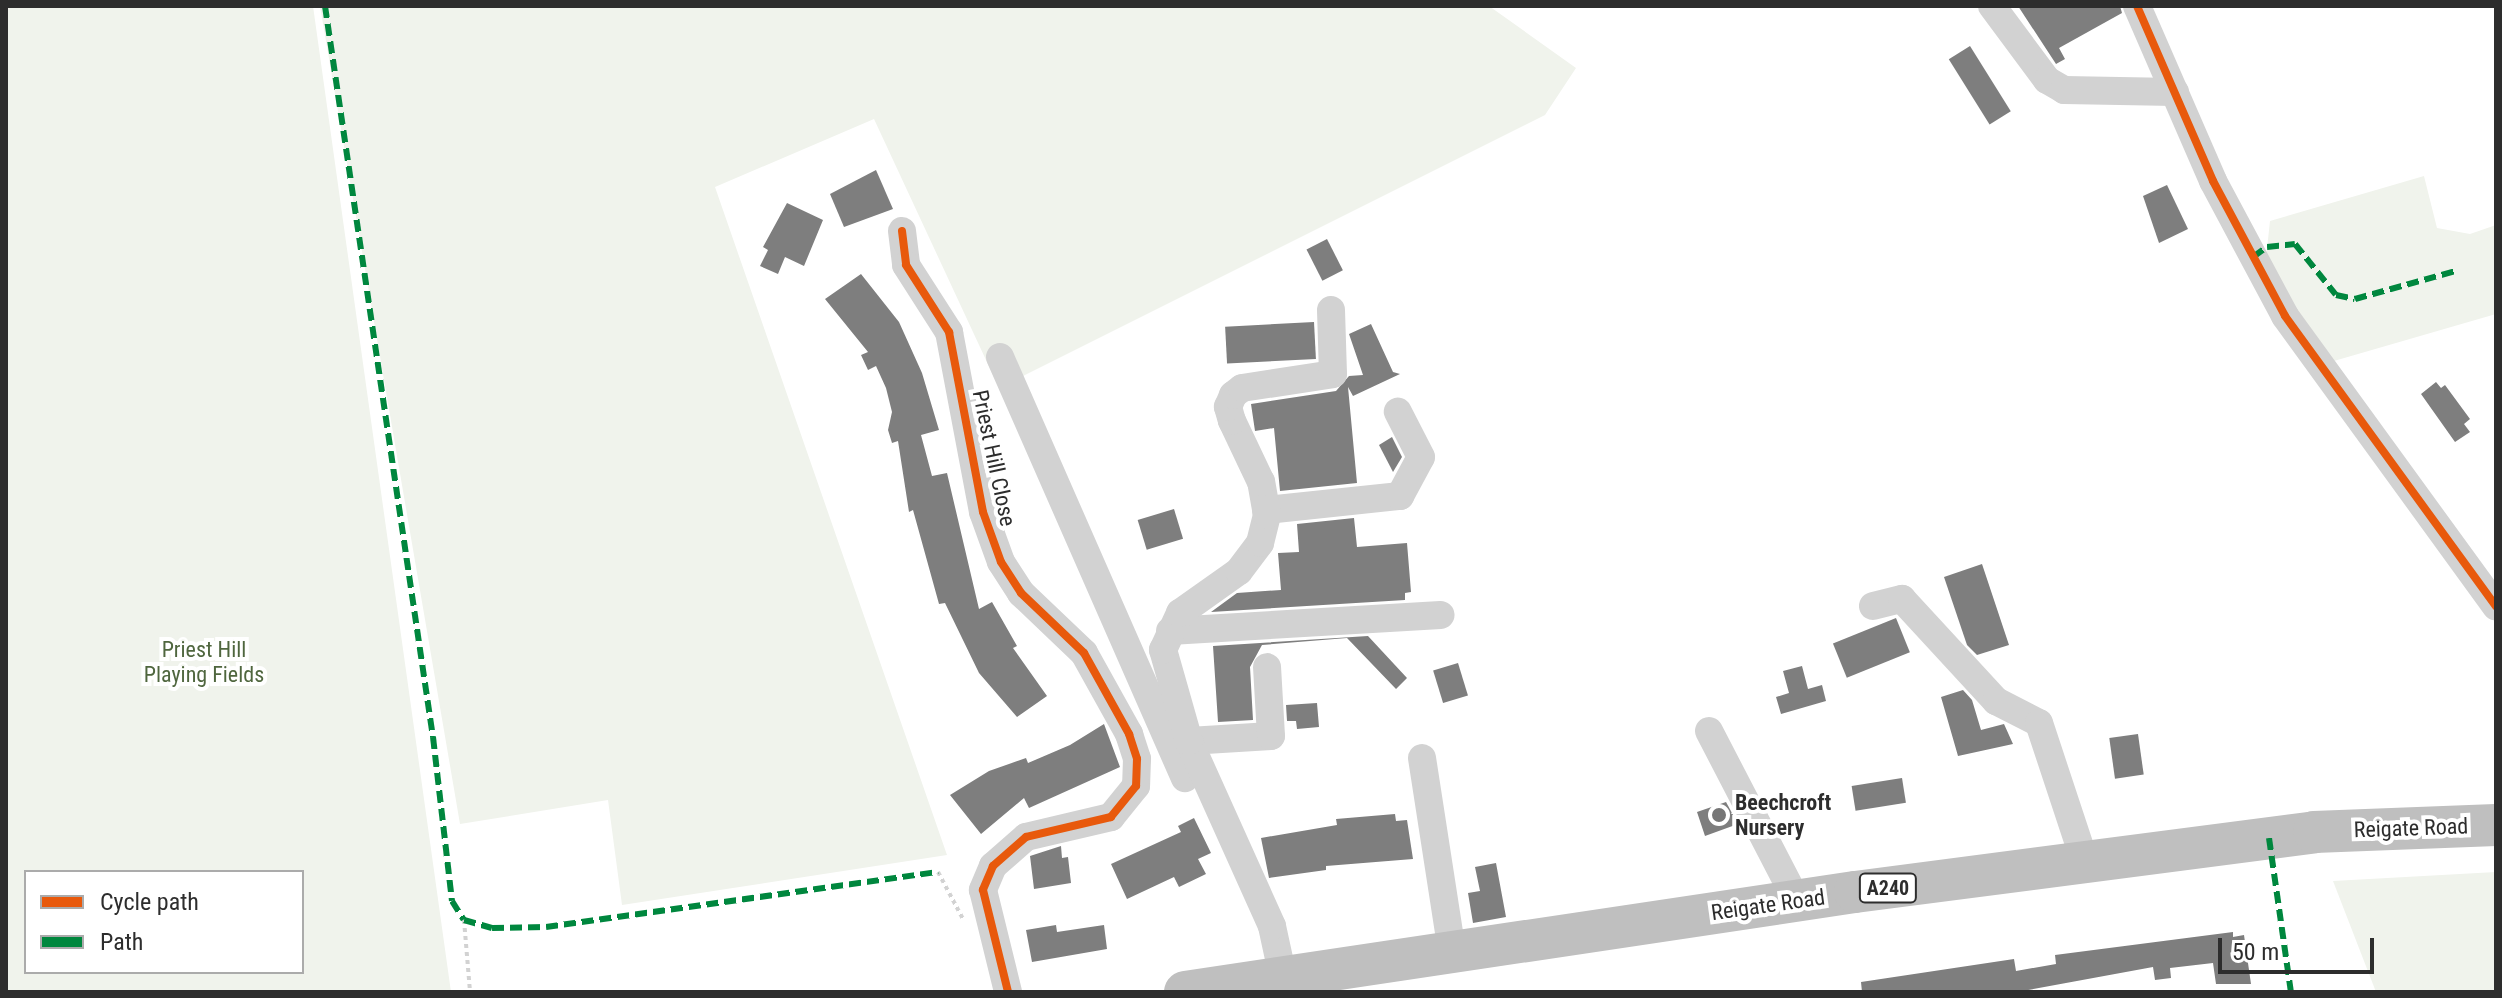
<!DOCTYPE html>
<html>
<head>
<meta charset="utf-8">
<style>
  body { margin:0 }
  #map { position:relative; width:2502px; height:998px; overflow:hidden; background:#fff; font-family:"Roboto Condensed",sans-serif }
  div>[style] { position:absolute }
  .green>* { inset:0; background:#f0f3ec }
  .building>* { inset:0; background:#7e7e7e; transform-origin:0 0 }
  .path>* { height:4px; margin-top:-2px; transform-origin:0; background:repeating-linear-gradient(90deg,#d2d2d2 0 4px,transparent 0 8px) }
  .minor>* { height:28px; margin:-14px; padding:0 14px; transform-origin:14px; border-radius:14px; background:#d2d2d2 }
  .highway>* { height:42px; margin:-21px; padding:0 21px; transform-origin:21px; border-radius:21px; background:#bfbfbf }
  .quiet>* { height:6px; margin-top:-3px; transform-origin:0; background:repeating-linear-gradient(90deg,#00873e 0 12px,transparent 0 18px) }
  .cycleway>* { height:8px; margin:-4px; padding:0 4px; transform-origin:4px; border-radius:4px; background:#e8590c }
  .dots>* { width:22px; height:22px; translate:-50% -50%; box-sizing:border-box; border:4px solid #fff; border-radius:50% }
  span { translate:-50% -50%; white-space:nowrap; text-align:center; line-height:1.15; -webkit-text-stroke:8px #fff; paint-order:stroke }
  .shield-label span { padding:2px 6px; background:#fff; border:2px solid; border-radius:6px; -webkit-text-stroke-width:0 }
  .shield-label { font-size:20px; color:#2d2d2d; font-weight:700 }
  .street-label { font-size:22px; color:#2d2d2d }
  .park-label { font-size:22px; color:#4f663e }
  .poi-label { font-size:22px; color:#2d2d2d; font-weight:700 }
  .left { translate:0 -50%; text-align:left }
  .frame { position:absolute; inset:0; border:8px solid #2d2d2d; pointer-events:none }
  .legend { position:absolute; left:24px; top:870px; width:280px; height:104px; box-sizing:border-box; background:#fff; border:2px solid #ababab; margin:0; padding:10px 14px; list-style:none; font-size:24px; color:#2d2d2d }
  .legend li { display:flex; align-items:center; gap:16px; height:40px }
  .legend b { width:40px; border:2px solid #ababab }
  .scale { position:absolute; left:2218px; top:938px; width:156px; height:36px; box-sizing:border-box; border:4px solid #2d2d2d; border-top:0; padding-left:10px; font-size:24px; line-height:28px; white-space:nowrap; color:#2d2d2d; -webkit-text-stroke:6px #fff; paint-order:stroke }
</style>
</head>
<body>
<div id="map">
  <div class="green">
    <i style="clip-path:polygon(evenodd,6px 6px,313px 6px,451px 992px,6px 992px,6px 6px,26px 872px,302px 872px,302px 972px,26px 972px,26px 872px)"></i>
    <i style="clip-path:polygon(320px 6px,1489px 6px,1576px 68px,1545px 115px,999px 388px,874px 119px,715px 187px,947px 855px,622px 905px,608px 800px,460px 824px)"></i>
    <i style="clip-path:polygon(2424px 176px,2437px 228px,2470px 234px,2496px 225px,2496px 314px,2327px 363px,2266px 258px,2270px 221px)"></i>
    <i style="clip-path:polygon(2496px 872px,2496px 992px,2376px 992px,2333px 881px)"></i>
  </div>
  <div class="building">
    <i style="clip-path:polygon(2018px 6px,2120px 6px,2122px 13px,2059px 48px,2065px 59px,2056px 64px)"></i>
    <i style="left:1970px;top:46px;width:77px;height:25px;rotate:58deg"></i>
    <i style="clip-path:polygon(876px 170px,893px 209px,844px 227px,830px 194px)"></i>
    <i style="clip-path:polygon(2167px 185px,2188px 229px,2159px 243px,2143px 196px)"></i>
    <i style="clip-path:polygon(787px 203px,823px 220px,804px 266px,785px 257px,778px 274px,760px 266px,768px 250px,763px 247px)"></i>
    <i style="left:1327px;top:239px;width:35px;height:23px;rotate:63deg"></i>
    <i style="clip-path:polygon(861px 274px,899px 322px,922px 373px,939px 430px,921px 435px,932px 476px,947px 473px,979px 609px,992px 602px,1017px 646px,1013px 648px,1047px 696px,1017px 717px,979px 673px,945px 603px,939px 604px,913px 510px,909px 512px,898px 441px,892px 443px,888px 430px,892px 412px,886px 388px,876px 366px,868px 370px,861px 355px,868px 352px,825px 299px)"></i>
    <i style="left:1314px;top:322px;width:37px;height:89px;rotate:87deg"></i>
    <i style="clip-path:polygon(1371px 324px,1393px 372px,1400px 374px,1353px 396px,1348px 387px,1357px 483px,1280px 491px,1274px 428px,1255px 431px,1251px 404px,1336px 391px,1349px 376px,1363px 375px,1349px 334px)"></i>
    <i style="clip-path:polygon(2436px 382px,2441px 388px,2445px 385px,2470px 419px,2464px 424px,2470px 432px,2455px 442px,2421px 394px)"></i>
    <i style="clip-path:polygon(1392px 437px,1402px 457px,1393px 472px,1379px 445px)"></i>
    <i style="left:1174px;top:509px;width:31px;height:38px;rotate:73deg"></i>
    <i style="clip-path:polygon(1354px 518px,1357px 547px,1407px 543px,1411px 592px,1405px 593px,1405px 600px,1211px 612px,1237px 593px,1281px 590px,1278px 553px,1299px 552px,1297px 524px)"></i>
    <i style="clip-path:polygon(1982px 564px,2009px 645px,1977px 655px,1967px 645px,1944px 577px)"></i>
    <i style="left:1896px;top:618px;width:37px;height:68px;rotate:68deg"></i>
    <i style="clip-path:polygon(1368px 636px,1407px 678px,1396px 689px,1347px 638px,1262px 645px,1250px 667px,1253px 720px,1218px 722px,1213px 646px)"></i>
    <i style="left:1458px;top:663px;width:34px;height:26px;rotate:73deg"></i>
    <i style="clip-path:polygon(1802px 666px,1808px 689px,1822px 685px,1826px 701px,1781px 714px,1776px 697px,1789px 693px,1783px 671px)"></i>
    <i style="clip-path:polygon(1963px 690px,1972px 700px,1981px 730px,2004px 724px,2013px 744px,1958px 756px,1941px 697px)"></i>
    <i style="clip-path:polygon(1317px 703px,1319px 727px,1297px 729px,1296px 721px,1287px 721px,1286px 705px)"></i>
    <i style="clip-path:polygon(1104px 724px,1120px 767px,1029px 808px,1024px 798px,981px 834px,950px 795px,989px 771px,1026px 758px,1028px 763px,1070px 745px)"></i>
    <i style="left:2138px;top:734px;width:41px;height:29px;rotate:82deg"></i>
    <i style="left:1902px;top:778px;width:25px;height:51px;rotate:81deg"></i>
    <i style="clip-path:polygon(1726px 802px,1738px 824px,1705px 836px,1697px 812px)"></i>
    <i style="clip-path:polygon(1395px 814px,1396px 821px,1407px 820px,1413px 859px,1326px 866px,1326px 870px,1269px 878px,1261px 838px,1337px 825px,1336px 819px)"></i>
    <i style="clip-path:polygon(1194px 818px,1211px 853px,1198px 859px,1206px 874px,1179px 887px,1174px 877px,1127px 899px,1111px 864px,1181px 832px,1178px 826px)"></i>
    <i style="clip-path:polygon(1061px 846px,1062px 858px,1068px 857px,1071px 883px,1034px 889px,1030px 856px)"></i>
    <i style="clip-path:polygon(1496px 863px,1506px 917px,1473px 923px,1468px 893px,1480px 891px,1475px 867px)"></i>
    <i style="clip-path:polygon(1056px 925px,1057px 932px,1104px 925px,1107px 949px,1032px 962px,1026px 930px)"></i>
    <i style="clip-path:polygon(2233px 932px,2233px 937px,2244px 935px,2251px 984px,2216px 984px,2213px 963px,2170px 968px,2171px 978px,2155px 980px,2153px 967px,2017px 992px,1862px 992px,1861px 982px,2014px 959px,2016px 971px,2056px 964px,2055px 955px)"></i>
  </div>
  <div class="path">
    <i style="left:938px;top:872px;width:53px;rotate:62deg"></i>
    <i style="left:464px;top:920px;width:72px;rotate:85.2deg"></i>
  </div>
  <div class="minor">
    <i style="left:1992px;top:6px;width:92px;rotate:53.4deg"></i>
    <i style="left:2047px;top:80px;width:20px;rotate:30deg"></i>
    <i style="left:2064px;top:90px;width:111px;rotate:1deg"></i>
    <i style="left:2137px;top:6px;width:191px;rotate:66.5deg"></i>
    <i style="left:2213px;top:181px;width:153px;rotate:61.9deg"></i>
    <i style="left:2285px;top:316px;width:359px;rotate:54deg"></i>
    <i style="left:902px;top:231px;width:34px;rotate:83deg"></i>
    <i style="left:906px;top:265px;width:80px;rotate:57.3deg"></i>
    <i style="left:949px;top:332px;width:183px;rotate:79.3deg"></i>
    <i style="left:983px;top:512px;width:53px;rotate:70.2deg"></i>
    <i style="left:1001px;top:562px;width:37px;rotate:57deg"></i>
    <i style="left:1021px;top:593px;width:87px;rotate:43.6deg"></i>
    <i style="left:1084px;top:653px;width:93px;rotate:60.9deg"></i>
    <i style="left:1129px;top:734px;width:26px;rotate:72deg"></i>
    <i style="left:1137px;top:759px;width:27px;rotate:92deg"></i>
    <i style="left:1136px;top:786px;width:40px;rotate:129deg"></i>
    <i style="left:1111px;top:817px;width:87px;rotate:166.8deg"></i>
    <i style="left:1026px;top:837px;width:44px;rotate:138.7deg"></i>
    <i style="left:993px;top:866px;width:26px;rotate:113deg"></i>
    <i style="left:983px;top:890px;width:105px;rotate:76.2deg"></i>
    <i style="left:1000px;top:357px;width:460px;rotate:66.3deg"></i>
    <i style="left:1266px;top:510px;width:135px;rotate:-6deg"></i>
    <i style="left:1400px;top:496px;width:44px;rotate:-61.7deg"></i>
    <i style="left:1421px;top:457px;width:51px;rotate:-117.1deg"></i>
    <i style="left:1873px;top:606px;width:30px;rotate:-14deg"></i>
    <i style="left:1902px;top:599px;width:139px;rotate:47.3deg"></i>
    <i style="left:1996px;top:701px;width:48px;rotate:27.1deg"></i>
    <i style="left:2039px;top:723px;width:146px;rotate:71.7deg"></i>
    <i style="left:1170px;top:631px;width:271px;rotate:-3.4deg"></i>
    <i style="left:1709px;top:731px;width:191px;rotate:62.6deg"></i>
    <i style="left:1189px;top:741px;width:82px;rotate:-3.5deg"></i>
    <i style="left:1271px;top:736px;width:69px;rotate:-93.3deg"></i>
    <i style="left:1422px;top:758px;width:196px;rotate:81.2deg"></i>
    <i style="left:1283px;top:977px;width:52px;rotate:-102.2deg"></i>
    <i style="left:1272px;top:926px;width:203px;rotate:-114.2deg"></i>
    <i style="left:1189px;top:741px;width:95px;rotate:-105.9deg"></i>
    <i style="left:1163px;top:650px;width:41px;rotate:-65.3deg"></i>
    <i style="left:1180px;top:613px;width:72px;rotate:-35.4deg"></i>
    <i style="left:1239px;top:571px;width:35px;rotate:-53deg"></i>
    <i style="left:1260px;top:543px;width:29px;rotate:-76deg"></i>
    <i style="left:1267px;top:515px;width:34px;rotate:-100deg"></i>
    <i style="left:1261px;top:482px;width:68px;rotate:-115.4deg"></i>
    <i style="left:1232px;top:421px;width:15px;rotate:-106deg"></i>
    <i style="left:1228px;top:407px;width:13px;rotate:-67deg"></i>
    <i style="left:1233px;top:395px;width:11px;rotate:-38deg"></i>
    <i style="left:1242px;top:388px;width:92px;rotate:-8.7deg"></i>
    <i style="left:1333px;top:374px;width:64px;rotate:-91.8deg"></i>
  </div>
  <div class="highway">
    <i style="left:1185px;top:992px;width:677px;rotate:-8.49deg"></i>
    <i style="left:1855px;top:892px;width:463px;rotate:-7.4deg"></i>
    <i style="left:2314px;top:832px;width:182px;rotate:-2.2deg"></i>
  </div>
  <div class="quiet">
    <i style="left:325px;top:6px;width:739px;rotate:81.6deg"></i>
    <i style="left:433px;top:737px;width:165px;rotate:83.4deg"></i>
    <i style="left:452px;top:901px;width:22px;rotate:58deg"></i>
    <i style="left:464px;top:920px;width:29px;rotate:16deg"></i>
    <i style="left:492px;top:928px;width:54px;rotate:-1.1deg"></i>
    <i style="left:546px;top:927px;width:396px;rotate:-8deg"></i>
    <i style="left:2253px;top:257px;width:17px;rotate:-36deg"></i>
    <i style="left:2267px;top:247px;width:28px;rotate:-6deg"></i>
    <i style="left:2295px;top:244px;width:65px;rotate:51.2deg"></i>
    <i style="left:2336px;top:295px;width:19px;rotate:12deg"></i>
    <i style="left:2355px;top:299px;width:104px;rotate:-15.6deg"></i>
    <i style="left:2269px;top:838px;width:156px;rotate:81.9deg"></i>
  </div>
  <div class="cycleway">
    <i style="left:2137px;top:6px;width:191px;rotate:66.5deg"></i>
    <i style="left:2213px;top:181px;width:153px;rotate:61.9deg"></i>
    <i style="left:2285px;top:316px;width:359px;rotate:54deg"></i>
    <i style="left:902px;top:231px;width:34px;rotate:83deg"></i>
    <i style="left:906px;top:265px;width:80px;rotate:57.3deg"></i>
    <i style="left:949px;top:332px;width:183px;rotate:79.3deg"></i>
    <i style="left:983px;top:512px;width:53px;rotate:70.2deg"></i>
    <i style="left:1001px;top:562px;width:37px;rotate:57deg"></i>
    <i style="left:1021px;top:593px;width:87px;rotate:43.6deg"></i>
    <i style="left:1084px;top:653px;width:93px;rotate:60.9deg"></i>
    <i style="left:1129px;top:734px;width:26px;rotate:72deg"></i>
    <i style="left:1137px;top:759px;width:27px;rotate:92deg"></i>
    <i style="left:1136px;top:786px;width:40px;rotate:129deg"></i>
    <i style="left:1111px;top:817px;width:87px;rotate:166.8deg"></i>
    <i style="left:1026px;top:837px;width:44px;rotate:138.7deg"></i>
    <i style="left:993px;top:866px;width:26px;rotate:113deg"></i>
    <i style="left:983px;top:890px;width:105px;rotate:76.2deg"></i>
  </div>
  <div class="dots">
    <i style="left:1719px;top:815px;background:#767676"></i>
  </div>
  <div class="shield-label">
    <span style="left:1888px;top:888px">A240</span>
  </div>
  <div class="street-label">
    <span style="left:994px;top:458px;rotate:78deg">Priest Hill Close</span>
    <span style="left:2411px;top:828px;rotate:-2deg">Reigate Road</span>
    <span style="left:1768px;top:905px;rotate:-8deg">Reigate Road</span>
  </div>
  <div class="park-label">
    <span style="left:204px;top:662px">Priest Hill<br>Playing Fields</span>
  </div>
  <div class="poi-label">
    <span class="left" style="left:1735px;top:815px">Beechcroft<br>Nursery</span>
  </div>
  <div class="frame"></div>
  <ul class="legend">
  <li><b style="height:10px;background:#e8590c"></b>Cycle path</li>
  <li><b style="height:10px;background:#00873e"></b>Path</li>
  </ul>
  <div class="scale">50 m</div>
</div>
</body>
</html>
